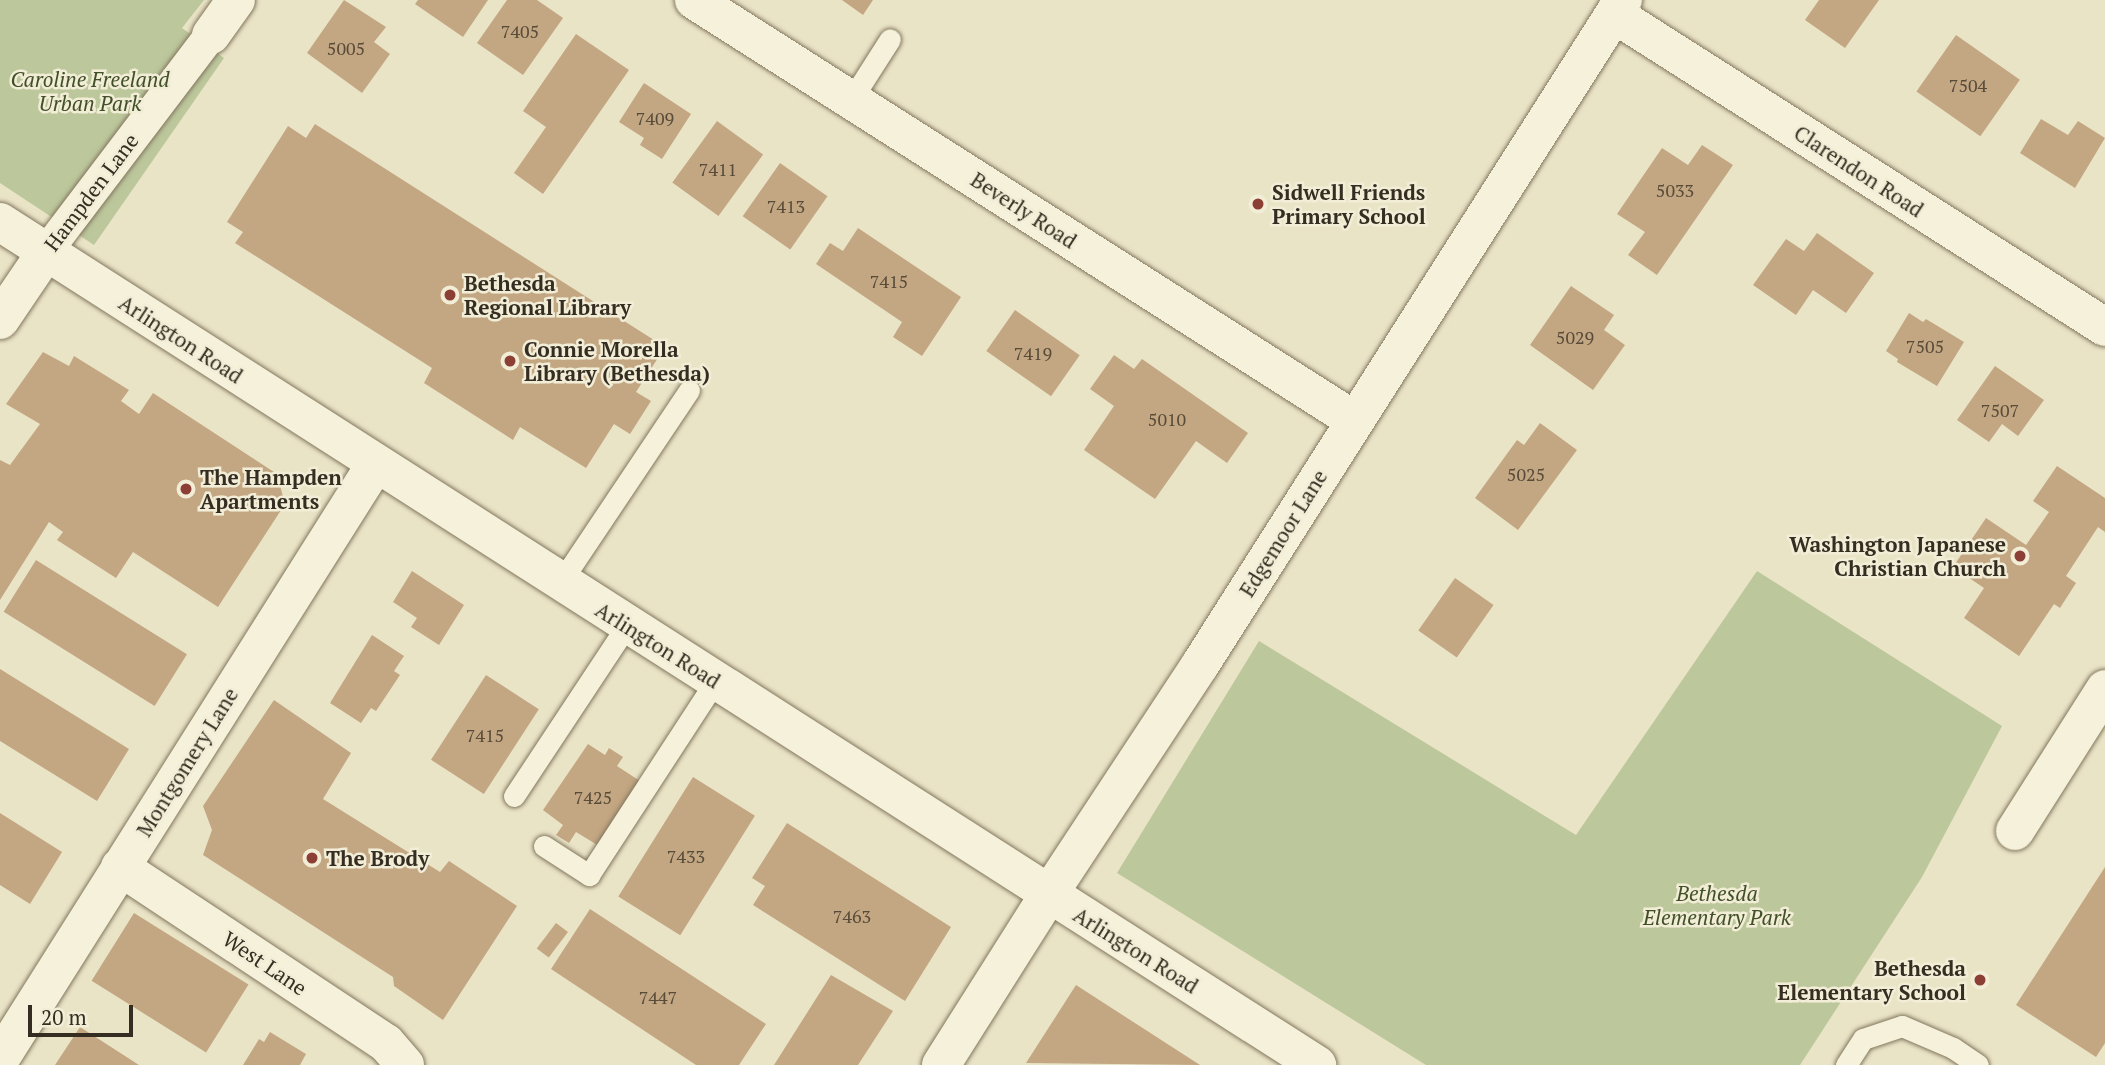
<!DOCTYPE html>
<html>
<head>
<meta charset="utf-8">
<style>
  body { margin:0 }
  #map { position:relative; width:2105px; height:1065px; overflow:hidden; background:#eae4c7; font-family:"PT Serif",serif }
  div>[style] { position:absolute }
  .green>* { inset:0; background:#bcc79c }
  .building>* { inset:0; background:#c3a682; transform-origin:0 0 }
  .roads { filter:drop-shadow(0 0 2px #83775f) drop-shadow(0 0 2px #83775f) }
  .service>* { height:21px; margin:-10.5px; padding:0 10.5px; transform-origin:10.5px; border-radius:10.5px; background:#f5f1da }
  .pedestrian>* { height:32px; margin:-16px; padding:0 16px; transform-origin:16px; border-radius:16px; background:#f5f1da }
  .minor>* { height:38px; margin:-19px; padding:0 19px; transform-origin:19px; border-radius:19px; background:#f5f1da }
  .tertiary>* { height:38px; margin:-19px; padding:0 19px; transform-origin:19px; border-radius:19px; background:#f5f1da }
  .secondary>* { height:38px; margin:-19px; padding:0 19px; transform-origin:19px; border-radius:19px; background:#f5f1da }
  .dots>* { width:19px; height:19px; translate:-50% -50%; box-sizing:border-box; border:4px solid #f2edd6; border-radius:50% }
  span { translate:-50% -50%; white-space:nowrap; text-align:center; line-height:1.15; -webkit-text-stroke:5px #f2edd6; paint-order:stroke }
  .number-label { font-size:18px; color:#584b39 }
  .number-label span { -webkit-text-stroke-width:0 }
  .park-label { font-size:21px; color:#415029; font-style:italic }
  .street-label { font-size:21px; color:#352d21 }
  .poi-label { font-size:21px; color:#352d21; font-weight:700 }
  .left { translate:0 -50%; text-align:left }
  .right { translate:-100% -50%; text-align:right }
  .scale { position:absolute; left:28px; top:1005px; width:105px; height:32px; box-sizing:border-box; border:4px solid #352d21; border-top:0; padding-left:9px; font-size:21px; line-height:24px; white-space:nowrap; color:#352d21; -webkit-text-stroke:5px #f2edd6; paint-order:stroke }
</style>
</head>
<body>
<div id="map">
  <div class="green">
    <i style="clip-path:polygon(0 0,204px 0,182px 28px,224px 58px,94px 245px,0 183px)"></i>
    <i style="clip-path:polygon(1757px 571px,2002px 726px,1922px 877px,1800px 1065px,1426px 1065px,1117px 873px,1259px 641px,1576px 835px)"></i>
  </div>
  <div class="building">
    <i style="clip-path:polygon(344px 0,386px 27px,374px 42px,390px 54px,362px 93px,307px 53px)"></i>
    <i style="clip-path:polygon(418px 0,488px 0,463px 37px,415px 4px)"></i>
    <i style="clip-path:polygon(507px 0,537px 0,563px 18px,523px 75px,477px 43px)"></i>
    <i style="clip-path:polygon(842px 0,873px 0,863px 15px)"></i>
    <i style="clip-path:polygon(1819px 0,1879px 0,1845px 48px,1805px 20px)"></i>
    <i style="clip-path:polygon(576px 34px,629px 70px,543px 194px,514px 173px,546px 127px,523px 111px)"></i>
    <i style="left:1956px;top:35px;width:78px;height:69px;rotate:35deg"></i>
    <i style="clip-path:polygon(644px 83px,691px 114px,662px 159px,640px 145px,644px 138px,619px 122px)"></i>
    <i style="clip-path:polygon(2041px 119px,2068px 135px,2078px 121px,2105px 138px,2075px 188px,2020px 153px)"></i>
    <i style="left:717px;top:121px;width:57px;height:76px;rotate:36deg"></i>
    <i style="clip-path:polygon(315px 124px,665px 347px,636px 392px,651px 401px,630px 434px,614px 424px,586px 468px,520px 427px,513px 440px,424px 383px,432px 368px,235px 243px,243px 232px,227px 222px,288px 126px,306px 138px)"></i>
    <i style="clip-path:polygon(1702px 145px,1733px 165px,1657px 275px,1628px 255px,1645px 232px,1617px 214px,1662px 148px,1688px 165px)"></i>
    <i style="left:780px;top:163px;width:58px;height:65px;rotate:35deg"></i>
    <i style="clip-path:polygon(858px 228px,961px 297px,922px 356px,893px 337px,902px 322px,816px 264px,830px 243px,843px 251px)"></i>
    <i style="clip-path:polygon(1817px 233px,1874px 273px,1846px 313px,1813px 290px,1796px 315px,1753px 285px,1786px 239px,1804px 251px)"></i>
    <i style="clip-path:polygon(1571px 286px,1614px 315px,1604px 330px,1625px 345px,1593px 390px,1530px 345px)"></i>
    <i style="left:1015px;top:310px;width:79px;height:50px;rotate:35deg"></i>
    <i style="clip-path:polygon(1909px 313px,1923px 322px,1926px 319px,1964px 342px,1937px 386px,1897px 362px,1898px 359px,1886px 351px)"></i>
    <i style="clip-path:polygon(43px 352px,69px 366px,74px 356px,129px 390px,121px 401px,139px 414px,153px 393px,277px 474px,285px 504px,218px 607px,133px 552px,116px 578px,57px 540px,63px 532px,49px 522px,0 600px,0 460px,10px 465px,40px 424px,6px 404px)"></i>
    <i style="clip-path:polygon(1114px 355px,1134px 369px,1142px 359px,1248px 433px,1227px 463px,1196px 441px,1155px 499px,1084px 450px,1114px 406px,1090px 389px)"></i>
    <i style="clip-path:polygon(1995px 366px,2044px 400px,2018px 436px,2002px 424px,1989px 442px,1957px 420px)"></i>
    <i style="clip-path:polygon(1540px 423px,1577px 450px,1518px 530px,1475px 498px,1517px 440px,1524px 445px)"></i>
    <i style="clip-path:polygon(2057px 466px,2105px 498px,2105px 532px,2098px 527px,2066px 576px,2076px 583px,2060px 608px,2054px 604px,2019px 656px,1964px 618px,1984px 588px,1953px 567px,1986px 518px,2026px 545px,2049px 512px,2033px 501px)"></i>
    <i style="left:36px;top:560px;width:178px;height:61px;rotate:32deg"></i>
    <i style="clip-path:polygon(412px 571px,464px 605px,439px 645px,411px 627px,417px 618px,393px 602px)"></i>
    <i style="left:1455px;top:578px;width:47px;height:64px;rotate:35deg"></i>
    <i style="clip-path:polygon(372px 635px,404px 656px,394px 671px,400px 675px,376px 711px,371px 708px,361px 723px,330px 703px)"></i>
    <i style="clip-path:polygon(0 669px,129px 749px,97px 801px,0 741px)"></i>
    <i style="left:486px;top:675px;width:63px;height:101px;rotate:33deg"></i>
    <i style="clip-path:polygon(274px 700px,351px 753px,323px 799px,440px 872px,449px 861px,517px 906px,443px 1020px,394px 986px,393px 977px,203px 855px,212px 830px,203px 806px)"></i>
    <i style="clip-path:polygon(588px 744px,605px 755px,609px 748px,623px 757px,617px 766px,643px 783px,599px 846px,576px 832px,569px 843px,556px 835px,563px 825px,543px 810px)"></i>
    <i style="left:693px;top:777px;width:73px;height:141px;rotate:32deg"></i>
    <i style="clip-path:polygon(0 813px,62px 852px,30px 904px,0 885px)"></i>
    <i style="clip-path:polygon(787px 823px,951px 927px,905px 1001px,753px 905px,765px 886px,752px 878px)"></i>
    <i style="clip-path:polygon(2105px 867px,2105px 1043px,2096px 1057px,2016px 1005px)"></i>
    <i style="clip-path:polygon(590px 909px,766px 1024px,739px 1065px,696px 1065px,551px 969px)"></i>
    <i style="left:134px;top:913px;width:135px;height:80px;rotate:32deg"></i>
    <i style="left:556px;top:923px;width:15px;height:32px;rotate:37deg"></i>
    <i style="clip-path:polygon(831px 975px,893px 1011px,858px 1065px,774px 1065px)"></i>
    <i style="clip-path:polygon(1076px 985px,1200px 1065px,1026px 1063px)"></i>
    <i style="clip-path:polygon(80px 1027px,139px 1065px,55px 1065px)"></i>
    <i style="clip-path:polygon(270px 1032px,306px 1054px,300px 1065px,243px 1065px,259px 1039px,264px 1042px)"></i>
  </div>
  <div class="roads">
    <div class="service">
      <i style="left:851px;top:100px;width:72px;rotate:-57.4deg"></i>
      <i style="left:560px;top:583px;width:232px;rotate:-56.2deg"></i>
      <i style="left:514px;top:796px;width:205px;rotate:-56.5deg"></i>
      <i style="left:544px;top:846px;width:54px;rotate:32.8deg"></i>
      <i style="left:589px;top:875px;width:230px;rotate:-56.9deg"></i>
      <i style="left:1846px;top:1065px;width:31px;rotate:-57deg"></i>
      <i style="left:1863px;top:1039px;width:41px;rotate:-18.4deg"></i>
      <i style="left:1902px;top:1026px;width:56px;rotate:23.3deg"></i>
      <i style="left:1953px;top:1048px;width:30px;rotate:34deg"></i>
    </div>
    <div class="pedestrian">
      <i style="left:46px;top:252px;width:273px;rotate:-52.8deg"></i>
    </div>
    <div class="minor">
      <i style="left:694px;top:0;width:782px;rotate:32.47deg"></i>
      <i style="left:1614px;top:14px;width:582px;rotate:32.52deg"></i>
      <i style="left:211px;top:35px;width:43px;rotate:-54.5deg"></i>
      <i style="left:0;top:320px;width:82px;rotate:-55.9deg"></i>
      <i style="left:2015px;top:831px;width:168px;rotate:-57.6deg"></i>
      <i style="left:120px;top:867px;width:319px;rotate:33.5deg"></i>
      <i style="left:386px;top:1043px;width:29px;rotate:49deg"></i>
      <i style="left:1049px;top:894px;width:274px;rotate:-56.6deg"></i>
      <i style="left:1200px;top:665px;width:788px;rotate:-57.54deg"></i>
      <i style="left:0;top:1059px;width:702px;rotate:-57.74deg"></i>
    </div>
    <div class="tertiary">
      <i style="left:941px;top:1065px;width:202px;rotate:-57.7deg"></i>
    </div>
    <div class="secondary">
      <i style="left:0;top:222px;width:1564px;rotate:32.62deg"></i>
    </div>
  </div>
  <div class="dots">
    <i style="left:1258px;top:204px;background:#8c4035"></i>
    <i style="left:450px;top:295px;background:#8c4035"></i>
    <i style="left:510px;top:361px;background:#8c4035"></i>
    <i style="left:186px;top:489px;background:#8c4035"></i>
    <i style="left:2020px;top:556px;background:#8c4035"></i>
    <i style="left:312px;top:858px;background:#8c4035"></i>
    <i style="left:1980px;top:980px;background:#8c4035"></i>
  </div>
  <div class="number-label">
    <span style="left:520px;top:31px">7405</span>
    <span style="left:346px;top:48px">5005</span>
    <span style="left:1968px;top:85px">7504</span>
    <span style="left:655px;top:118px">7409</span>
    <span style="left:718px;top:169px">7411</span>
    <span style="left:1675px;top:190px">5033</span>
    <span style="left:786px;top:206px">7413</span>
    <span style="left:889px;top:281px">7415</span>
    <span style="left:1575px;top:337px">5029</span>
    <span style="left:1925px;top:346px">7505</span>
    <span style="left:1033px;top:353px">7419</span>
    <span style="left:2000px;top:410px">7507</span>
    <span style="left:1167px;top:419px">5010</span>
    <span style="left:1526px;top:474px">5025</span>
    <span style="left:485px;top:735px">7415</span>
    <span style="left:593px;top:797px">7425</span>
    <span style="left:686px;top:856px">7433</span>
    <span style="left:852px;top:916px">7463</span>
    <span style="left:658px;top:997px">7447</span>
  </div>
  <div class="park-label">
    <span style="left:90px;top:91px">Caroline Freeland<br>Urban Park</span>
    <span style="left:1717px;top:905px">Bethesda<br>Elementary Park</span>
  </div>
  <div class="street-label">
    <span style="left:1859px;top:171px;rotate:33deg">Clarendon Road</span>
    <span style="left:91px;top:192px;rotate:-53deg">Hampden Lane</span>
    <span style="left:1024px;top:210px;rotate:33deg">Beverly Road</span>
    <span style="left:181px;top:339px;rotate:33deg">Arlington Road</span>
    <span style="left:1283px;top:533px;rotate:-58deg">Edgemoor Lane</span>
    <span style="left:658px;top:645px;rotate:32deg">Arlington Road</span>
    <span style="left:187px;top:762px;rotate:-58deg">Montgomery Lane</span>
    <span style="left:1136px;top:950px;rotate:32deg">Arlington Road</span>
    <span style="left:265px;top:963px;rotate:34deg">West Lane</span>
  </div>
  <div class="poi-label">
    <span class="left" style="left:1272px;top:204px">Sidwell Friends<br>Primary School</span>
    <span class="left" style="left:464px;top:295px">Bethesda<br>Regional Library</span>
    <span class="left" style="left:524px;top:361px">Connie Morella<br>Library (Bethesda)</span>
    <span class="left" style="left:200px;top:489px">The Hampden<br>Apartments</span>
    <span class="right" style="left:2006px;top:556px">Washington Japanese<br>Christian Church</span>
    <span class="left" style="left:326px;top:858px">The Brody</span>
    <span class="right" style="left:1966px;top:980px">Bethesda<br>Elementary School</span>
  </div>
  <div class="scale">20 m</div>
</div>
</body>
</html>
